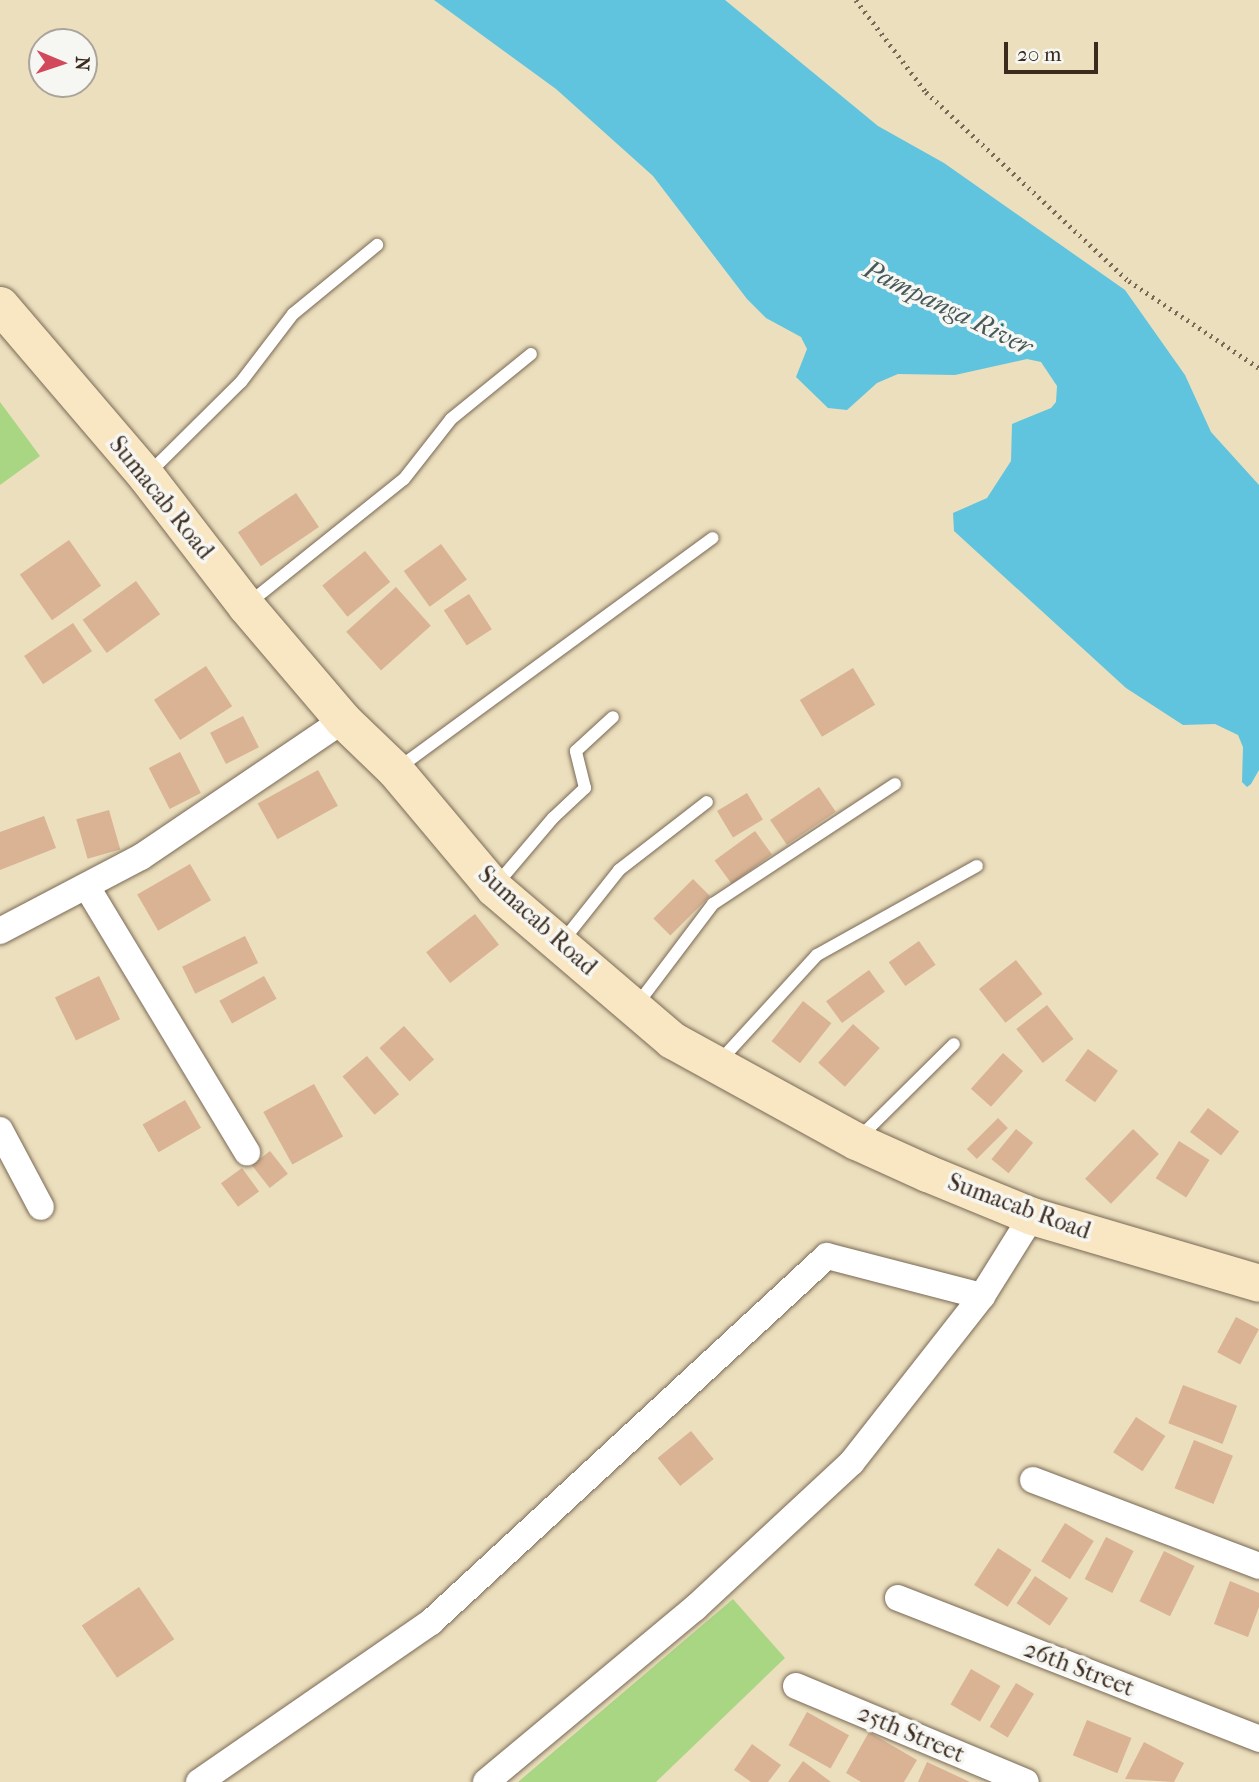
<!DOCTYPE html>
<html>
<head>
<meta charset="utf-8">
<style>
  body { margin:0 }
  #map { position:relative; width:1259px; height:1782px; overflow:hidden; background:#ecdfbd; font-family:"IM FELL French Canon",serif }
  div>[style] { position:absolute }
  .green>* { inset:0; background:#a9d683 }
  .water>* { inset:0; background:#60c4de }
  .building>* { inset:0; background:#d9b394; transform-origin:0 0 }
  .path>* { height:4.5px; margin-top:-2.25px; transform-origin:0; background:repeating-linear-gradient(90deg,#796956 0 2px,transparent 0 7px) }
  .roads { filter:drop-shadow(0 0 2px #796956) drop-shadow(0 0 2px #796956) }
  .lane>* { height:12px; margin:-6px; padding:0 6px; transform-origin:6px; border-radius:6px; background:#fff }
  .street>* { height:26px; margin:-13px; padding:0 13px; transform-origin:13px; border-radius:13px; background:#fff }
  .secondary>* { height:37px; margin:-18.5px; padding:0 18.5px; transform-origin:18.5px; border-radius:18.5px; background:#f9e7c3 }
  span { translate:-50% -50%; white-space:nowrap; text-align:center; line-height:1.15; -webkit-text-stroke:7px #f6f6f2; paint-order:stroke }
  .street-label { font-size:24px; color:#3b2a1e }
  .water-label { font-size:26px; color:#465858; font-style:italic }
  .north { position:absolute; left:28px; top:28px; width:70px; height:70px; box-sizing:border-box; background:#f6f6f2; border:2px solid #aba49d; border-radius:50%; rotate:92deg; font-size:19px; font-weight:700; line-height:28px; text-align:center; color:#3b2a1e }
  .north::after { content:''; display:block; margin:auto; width:24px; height:32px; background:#d1495b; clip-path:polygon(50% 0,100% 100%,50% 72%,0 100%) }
  .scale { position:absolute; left:1004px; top:42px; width:94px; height:32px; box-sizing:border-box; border:4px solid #3b2a1e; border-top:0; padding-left:9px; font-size:21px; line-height:24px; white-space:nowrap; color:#3b2a1e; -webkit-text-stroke:5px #f6f6f2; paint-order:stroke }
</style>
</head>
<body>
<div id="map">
  <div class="green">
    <i style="clip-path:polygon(0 402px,40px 456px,0 485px)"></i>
    <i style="clip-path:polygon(733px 1599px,785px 1658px,656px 1782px,518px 1782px)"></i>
  </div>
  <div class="water">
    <i style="clip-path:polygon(434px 0,725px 0,878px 126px,944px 163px,1125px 290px,1185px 375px,1211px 432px,1259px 485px,1259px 770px,1251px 784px,1247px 787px,1242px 782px,1243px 747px,1238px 735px,1215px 724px,1183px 725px,1126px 688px,954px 531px,953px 513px,987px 498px,1011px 461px,1012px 424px,1051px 408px,1056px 402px,1057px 386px,1041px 362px,1027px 359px,955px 375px,898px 374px,877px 383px,847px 410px,828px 408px,796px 377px,807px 349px,801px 337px,766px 318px,747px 299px,653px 176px,556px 89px)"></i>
  </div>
  <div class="building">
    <i style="left:296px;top:493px;width:41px;height:70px;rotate:56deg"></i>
    <i style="left:69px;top:540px;width:56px;height:60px;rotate:55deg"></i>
    <i style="left:441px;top:544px;width:44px;height:46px;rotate:54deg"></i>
    <i style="left:365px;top:551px;width:40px;height:55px;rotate:51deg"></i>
    <i style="left:136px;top:581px;width:41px;height:66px;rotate:54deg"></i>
    <i style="left:396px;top:587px;width:52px;height:67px;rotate:48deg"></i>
    <i style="left:469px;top:594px;width:42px;height:30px;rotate:57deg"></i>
    <i style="left:73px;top:623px;width:34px;height:59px;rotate:56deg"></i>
    <i style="left:206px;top:666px;width:48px;height:62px;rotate:57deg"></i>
    <i style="left:853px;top:668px;width:43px;height:62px;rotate:59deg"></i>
    <i style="left:243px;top:716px;width:35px;height:37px;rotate:63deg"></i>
    <i style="left:180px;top:752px;width:46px;height:35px;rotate:63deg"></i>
    <i style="left:318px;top:770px;width:41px;height:69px;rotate:61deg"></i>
    <i style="left:819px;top:787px;width:30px;height:59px;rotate:56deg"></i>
    <i style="left:747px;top:793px;width:31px;height:35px;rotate:59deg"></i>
    <i style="left:109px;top:810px;width:41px;height:34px;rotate:74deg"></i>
    <i style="clip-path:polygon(44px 816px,56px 848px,0 870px,0 832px)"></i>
    <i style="left:755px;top:831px;width:29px;height:50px;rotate:54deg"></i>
    <i style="left:190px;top:864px;width:42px;height:61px;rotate:60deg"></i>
    <i style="left:693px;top:879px;width:24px;height:56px;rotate:45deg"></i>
    <i style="left:475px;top:914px;width:39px;height:62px;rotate:52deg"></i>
    <i style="left:245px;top:936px;width:30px;height:70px;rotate:64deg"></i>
    <i style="left:919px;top:941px;width:29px;height:37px;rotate:55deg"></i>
    <i style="left:1016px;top:960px;width:43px;height:47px;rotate:52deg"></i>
    <i style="left:869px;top:970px;width:27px;height:53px;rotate:54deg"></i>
    <i style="left:99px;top:976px;width:48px;height:49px;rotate:64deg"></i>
    <i style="left:264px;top:976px;width:26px;height:51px;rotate:61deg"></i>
    <i style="left:803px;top:1001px;width:36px;height:51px;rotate:38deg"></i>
    <i style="left:1047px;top:1005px;width:43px;height:39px;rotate:52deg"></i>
    <i style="left:853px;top:1024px;width:36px;height:52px;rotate:42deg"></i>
    <i style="left:404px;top:1026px;width:45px;height:33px;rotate:48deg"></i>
    <i style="left:1088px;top:1049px;width:37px;height:39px;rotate:36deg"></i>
    <i style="left:1003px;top:1053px;width:27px;height:48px;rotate:42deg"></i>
    <i style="left:367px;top:1056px;width:50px;height:32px;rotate:50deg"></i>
    <i style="left:314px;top:1084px;width:60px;height:58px;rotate:61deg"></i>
    <i style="left:185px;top:1100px;width:32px;height:49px;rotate:60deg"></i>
    <i style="left:1208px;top:1108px;width:39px;height:30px;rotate:37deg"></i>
    <i style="left:998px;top:1118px;width:14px;height:44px;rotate:45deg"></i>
    <i style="left:1016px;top:1129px;width:22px;height:39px;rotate:39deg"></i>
    <i style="left:1133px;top:1129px;width:36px;height:69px;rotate:44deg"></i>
    <i style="left:1179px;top:1141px;width:36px;height:44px;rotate:32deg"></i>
    <i style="left:270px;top:1151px;width:29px;height:23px;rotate:52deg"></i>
    <i style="left:242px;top:1168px;width:29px;height:26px;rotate:54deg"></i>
    <i style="left:1236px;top:1317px;width:26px;height:40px;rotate:28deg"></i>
    <i style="left:1183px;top:1385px;width:58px;height:41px;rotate:21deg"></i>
    <i style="left:1136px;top:1417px;width:35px;height:42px;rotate:33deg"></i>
    <i style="left:691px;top:1431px;width:36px;height:43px;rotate:51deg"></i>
    <i style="left:1194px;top:1440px;width:42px;height:52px;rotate:22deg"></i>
    <i style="left:1065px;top:1523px;width:34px;height:45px;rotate:32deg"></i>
    <i style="left:1106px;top:1537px;width:31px;height:47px;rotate:27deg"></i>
    <i style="left:998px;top:1548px;width:40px;height:44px;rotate:33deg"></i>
    <i style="left:1164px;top:1551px;width:34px;height:56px;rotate:26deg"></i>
    <i style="left:1035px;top:1576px;width:40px;height:33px;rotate:34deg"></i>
    <i style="clip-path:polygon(1230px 1581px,1259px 1593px,1259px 1607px,1248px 1637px,1214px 1624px)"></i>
    <i style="left:139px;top:1587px;width:63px;height:69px;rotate:56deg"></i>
    <i style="left:971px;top:1669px;width:34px;height:41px;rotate:30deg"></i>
    <i style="left:1016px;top:1683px;width:21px;height:51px;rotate:31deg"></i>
    <i style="left:807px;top:1712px;width:48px;height:38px;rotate:29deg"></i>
    <i style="left:1087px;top:1720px;width:48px;height:38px;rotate:22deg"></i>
    <i style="clip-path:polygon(869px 1732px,917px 1760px,904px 1782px,861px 1782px,846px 1773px)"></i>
    <i style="clip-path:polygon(1144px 1742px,1184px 1763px,1174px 1782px,1125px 1779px)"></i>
    <i style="clip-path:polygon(752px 1744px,781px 1765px,768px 1782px,751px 1782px,734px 1770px)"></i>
    <i style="clip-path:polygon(803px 1761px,831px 1782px,788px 1782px)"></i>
    <i style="clip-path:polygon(927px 1762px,970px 1782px,918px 1782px)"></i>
  </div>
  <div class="path">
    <i style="left:856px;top:0;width:116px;rotate:52.7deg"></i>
    <i style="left:926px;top:92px;width:277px;rotate:43deg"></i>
    <i style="left:1129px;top:281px;width:156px;rotate:33.8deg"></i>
  </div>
  <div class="roads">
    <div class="lane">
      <i style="left:148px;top:474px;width:131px;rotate:-44.7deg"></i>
      <i style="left:241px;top:382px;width:86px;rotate:-52.6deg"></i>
      <i style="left:293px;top:314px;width:109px;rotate:-39.4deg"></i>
      <i style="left:249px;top:603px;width:198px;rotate:-38.7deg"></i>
      <i style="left:404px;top:479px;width:76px;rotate:-51.9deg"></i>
      <i style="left:451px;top:419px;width:103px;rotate:-39.1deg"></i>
      <i style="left:397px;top:769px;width:391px;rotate:-36.2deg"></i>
      <i style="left:496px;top:885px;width:88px;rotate:-49.6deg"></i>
      <i style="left:553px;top:818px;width:44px;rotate:-43.2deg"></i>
      <i style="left:585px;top:788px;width:38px;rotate:-104deg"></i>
      <i style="left:576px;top:751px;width:50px;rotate:-42.6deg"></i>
      <i style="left:562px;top:942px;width:92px;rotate:-51.6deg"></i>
      <i style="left:619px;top:870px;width:111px;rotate:-37.7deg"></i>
      <i style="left:636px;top:1006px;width:128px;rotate:-53deg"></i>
      <i style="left:713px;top:904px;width:218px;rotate:-33.4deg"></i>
      <i style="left:719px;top:1062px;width:145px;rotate:-47.5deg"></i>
      <i style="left:817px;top:955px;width:183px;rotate:-29.1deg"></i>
      <i style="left:860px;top:1137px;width:132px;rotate:-44.7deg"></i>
    </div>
    <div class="street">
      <i style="left:87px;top:887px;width:310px;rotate:58.9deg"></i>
      <i style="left:0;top:931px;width:159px;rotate:-27.7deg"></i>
      <i style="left:141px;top:857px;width:244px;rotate:-34.1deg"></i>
      <i style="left:0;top:1130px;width:87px;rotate:62deg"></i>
      <i style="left:1033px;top:1480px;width:242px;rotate:20.8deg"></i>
      <i style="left:898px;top:1598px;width:388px;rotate:21.3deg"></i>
      <i style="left:796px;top:1686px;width:249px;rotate:22.7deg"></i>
      <i style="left:199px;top:1782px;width:282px;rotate:-34.6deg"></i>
      <i style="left:431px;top:1622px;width:539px;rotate:-42.75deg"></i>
      <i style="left:827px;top:1256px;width:160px;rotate:14.5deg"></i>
      <i style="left:486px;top:1782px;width:272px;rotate:-39.8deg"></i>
      <i style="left:695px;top:1608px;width:214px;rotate:-42.9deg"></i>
      <i style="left:852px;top:1462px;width:211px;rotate:-51.9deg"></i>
      <i style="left:982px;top:1296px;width:94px;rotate:-58deg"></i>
    </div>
    <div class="secondary">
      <i style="left:0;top:305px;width:225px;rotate:49.5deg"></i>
      <i style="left:146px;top:476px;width:164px;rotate:52.4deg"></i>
      <i style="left:246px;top:606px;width:150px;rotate:49.6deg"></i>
      <i style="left:343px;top:720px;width:72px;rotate:43.9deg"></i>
      <i style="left:395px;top:770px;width:154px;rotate:50deg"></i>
      <i style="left:494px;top:888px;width:234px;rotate:40.5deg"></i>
      <i style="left:672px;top:1040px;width:210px;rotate:28.8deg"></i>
      <i style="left:856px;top:1141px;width:78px;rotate:24.3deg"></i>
      <i style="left:927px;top:1173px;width:113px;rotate:22.3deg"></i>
      <i style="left:1032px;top:1216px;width:237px;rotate:16.4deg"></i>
    </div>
  </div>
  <div class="street-label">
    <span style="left:161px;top:498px;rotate:51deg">Sumacab Road</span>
    <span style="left:537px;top:921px;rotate:42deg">Sumacab Road</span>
    <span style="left:1019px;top:1207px;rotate:20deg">Sumacab Road</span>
    <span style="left:1079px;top:1669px;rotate:21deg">26th Street</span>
    <span style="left:911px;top:1734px;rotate:23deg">25th Street</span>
  </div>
  <div class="water-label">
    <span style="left:948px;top:308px;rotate:26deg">Pampanga River</span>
  </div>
  <div class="north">N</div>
  <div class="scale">20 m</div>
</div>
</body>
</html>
